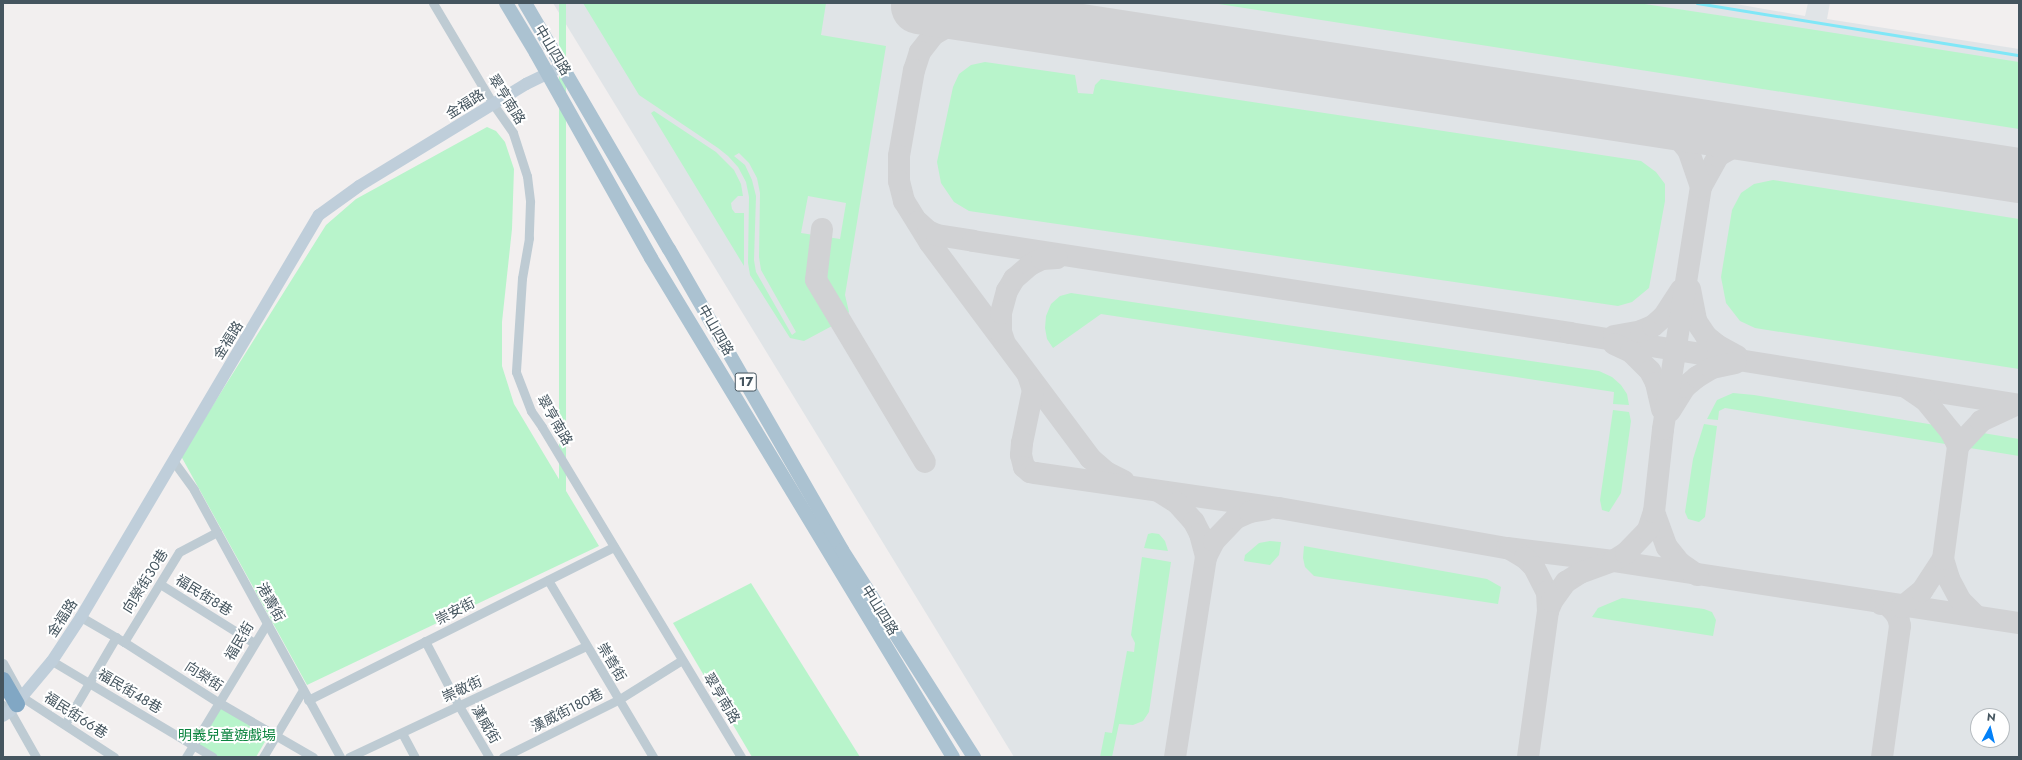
<!DOCTYPE html>
<html>
<head>
<meta charset="utf-8">
<style>
  body { margin:0 }
  #map { position:relative; width:2022px; height:760px; overflow:hidden; background:#f2efef; font-family:Jost,"Noto Sans TC",sans-serif }
  div>[style] { position:absolute }
  .airport>* { inset:0; background:#e0e4e7 }
  .green>* { inset:0; background:#b8f4cb; transform-origin:0 0 }
  .stream>* { height:2.5px; margin:-1.25px; padding:0 1.25px; transform-origin:1.25px; border-radius:1.25px; background:#80e7f7 }
  .taxiway>* { height:22px; margin:-11px; padding:0 11px; transform-origin:11px; border-radius:11px; background:#d1d2d4 }
  .runway>* { height:55px; margin:-27.5px; padding:0 27.5px; transform-origin:27.5px; border-radius:27.5px; background:#d1d2d4 }
  .street>* { height:9px; margin:-4.5px; padding:0 4.5px; transform-origin:4.5px; border-radius:4.5px; background:#becbd3 }
  .secondary>* { height:12px; margin:-6px; padding:0 6px; transform-origin:6px; border-radius:6px; background:#bfceda }
  .primary>* { height:14px; margin:-7px; padding:0 7px; transform-origin:7px; border-radius:7px; background:#abc2d1 }
  .highway>* { height:16px; margin:-8px; padding:0 8px; transform-origin:8px; border-radius:8px; background:#81a7c4 }
  span { translate:-50% -50%; white-space:nowrap; text-align:center; line-height:1.15; -webkit-text-stroke:4px #fff; paint-order:stroke }
  .shield-label span { padding:1px 3px; background:#fff; border:1px solid; border-radius:3px; -webkit-text-stroke-width:0 }
  .shield-label { font-size:13px; color:#45555f; font-weight:700 }
  .street-label { font-size:14px; color:#45555f }
  .park-label { font-size:14px; color:#0c843f }
  .frame { position:absolute; inset:0; border:4px solid #45555f; pointer-events:none }
  .north { position:absolute; left:1970px; top:708px; width:40px; height:40px; box-sizing:border-box; background:#fff; border:1px solid #b5bbbf; border-radius:50%; rotate:7deg; font-size:11px; font-weight:700; line-height:16px; text-align:center; color:#45555f }
  .north::after { content:''; display:block; margin:auto; width:14px; height:18px; background:#0381f8; clip-path:polygon(50% 0,100% 100%,50% 72%,0 100%) }
</style>
</head>
<body>
<div id="map">
  <div class="airport">
    <i style="clip-path:polygon(evenodd,553px 3px,1730px 3px,1805px 16px,1808px 3px,1830px 3px,1827px 19px,2019px 49px,2019px 757px,1014px 757px,553px 3px,1978px 716px,2002px 716px,2002px 740px,1978px 740px,1978px 716px)"></i>
  </div>
  <div class="green">
    <i style="left:559px;top:3px;width:7px;height:499px"></i>
    <i style="clip-path:polygon(evenodd,583px 3px,826px 3px,821px 35px,886px 46px,845px 295px,849px 312px,845px 317px,821px 277px,827px 237px,840px 239px,846px 203px,808px 196px,801px 233px,814px 235px,810px 280px,834px 322px,832px 326px,804px 341px,790px 338px,750px 275px,748px 263px,749px 197px,746px 182px,738px 167px,728px 156px,718px 148px,639px 95px,583px 3px,739px 153px,749px 163px,757px 178px,760px 193px,759px 257px,761px 270px,796px 332px,792px 335px,756px 272px,754px 260px,756px 196px,752px 180px,745px 165px,734px 156px,739px 153px)"></i>
    <i style="clip-path:polygon(1212px 3px,1638px 3px,1809px 29px,2019px 62px,2019px 129px)"></i>
    <i style="clip-path:polygon(985px 62px,1075px 75px,1078px 93px,1093px 94px,1095px 85px,1101px 79px,1641px 161px,1656px 172px,1665px 184px,1665px 201px,1649px 288px,1632px 302px,1618px 306px,969px 211px,954px 202px,941px 183px,937px 162px,953px 87px,959px 74px,971px 65px)"></i>
    <i style="clip-path:polygon(654px 111px,716px 152px,734px 170px,741px 184px,743px 196px,738px 196px,731px 203px,732px 209px,735px 213px,744px 213px,744px 266px,651px 113px)"></i>
    <i style="clip-path:polygon(487px 127px,496px 131px,505px 142px,514px 169px,512px 229px,502px 322px,502px 366px,514px 404px,599px 546px,307px 685px,181px 456px,326px 225px,356px 199px)"></i>
    <i style="clip-path:polygon(1773px 180px,2019px 219px,2019px 369px,1755px 328px,1740px 321px,1726px 303px,1721px 277px,1732px 210px,1741px 193px,1754px 184px)"></i>
    <i style="clip-path:polygon(1071px 293px,1599px 371px,1612px 377px,1621px 385px,1627px 394px,1629px 405px,1613px 404px,1614px 392px,1101px 314px,1053px 348px,1047px 339px,1045px 328px,1046px 316px,1051px 304px,1060px 296px)"></i>
    <i style="clip-path:polygon(1733px 393px,1754px 395px,2019px 439px,2019px 456px,1725px 408px,1719px 411px,1718px 420px,1707px 419px,1717px 400px)"></i>
    <i style="clip-path:polygon(1613px 410px,1629px 412px,1631px 421px,1621px 493px,1609px 512px,1602px 510px,1600px 500px)"></i>
    <i style="clip-path:polygon(1704px 424px,1717px 426px,1705px 517px,1699px 522px,1688px 519px,1685px 512px,1693px 459px)"></i>
    <i style="clip-path:polygon(1152px 533px,1159px 534px,1165px 541px,1168px 551px,1144px 548px,1148px 534px)"></i>
    <i style="clip-path:polygon(1270px 541px,1281px 542px,1279px 555px,1270px 565px,1244px 561px,1245px 555px,1259px 543px)"></i>
    <i style="clip-path:polygon(1304px 546px,1487px 579px,1501px 587px,1498px 604px,1314px 576px,1305px 567px,1303px 558px)"></i>
    <i style="clip-path:polygon(1142px 557px,1171px 562px,1149px 712px,1143px 721px,1133px 725px,1119px 724px,1112px 757px,1100px 757px,1105px 732px,1112px 733px,1127px 651px,1134px 652px,1135px 643px,1131px 635px)"></i>
    <i style="clip-path:polygon(751px 583px,860px 757px,752px 757px,673px 623px)"></i>
    <i style="clip-path:polygon(1622px 598px,1704px 609px,1712px 612px,1716px 620px,1713px 636px,1592px 617px,1598px 608px)"></i>
    <i style="clip-path:polygon(219px 706px,269px 735px,256px 757px,216px 757px,196px 745px)"></i>
  </div>
  <div class="stream">
    <i style="left:1697px;top:3px;width:326px;rotate:9.2deg"></i>
  </div>
  <div class="taxiway">
    <i style="left:994px;top:18px;width:38px;rotate:174deg"></i>
    <i style="left:956px;top:22px;width:25px;rotate:151deg"></i>
    <i style="left:934px;top:34px;width:23px;rotate:128deg"></i>
    <i style="left:920px;top:52px;width:19px;rotate:108deg"></i>
    <i style="left:914px;top:70px;width:87px;rotate:99.9deg"></i>
    <i style="left:899px;top:156px;width:25px;rotate:90deg"></i>
    <i style="left:899px;top:181px;width:21px;rotate:76deg"></i>
    <i style="left:904px;top:201px;width:49px;rotate:58.2deg"></i>
    <i style="left:930px;top:243px;width:268px;rotate:53.3deg"></i>
    <i style="left:1090px;top:458px;width:21px;rotate:41deg"></i>
    <i style="left:1106px;top:472px;width:20px;rotate:27deg"></i>
    <i style="left:1701px;top:187px;width:35px;rotate:-61deg"></i>
    <i style="left:1718px;top:156px;width:30px;rotate:-30deg"></i>
    <i style="left:1744px;top:141px;width:29px;rotate:-10deg"></i>
    <i style="left:918px;top:222px;width:13px;rotate:42deg"></i>
    <i style="left:928px;top:231px;width:10px;rotate:24deg"></i>
    <i style="left:937px;top:235px;width:36px;rotate:9deg"></i>
    <i style="left:973px;top:241px;width:604px;rotate:8.76deg"></i>
    <i style="left:1570px;top:333px;width:455px;rotate:9.1deg"></i>
    <i style="left:822px;top:229px;width:51px;rotate:96.7deg"></i>
    <i style="left:816px;top:280px;width:212px;rotate:59.1deg"></i>
    <i style="left:1690px;top:289px;width:33px;rotate:79deg"></i>
    <i style="left:1696px;top:321px;width:18px;rotate:56deg"></i>
    <i style="left:1706px;top:336px;width:14px;rotate:39deg"></i>
    <i style="left:1717px;top:345px;width:23px;rotate:29deg"></i>
    <i style="left:1614px;top:336px;width:27px;rotate:-10deg"></i>
    <i style="left:1641px;top:331px;width:13px;rotate:-23deg"></i>
    <i style="left:1653px;top:326px;width:15px;rotate:-42deg"></i>
    <i style="left:1664px;top:316px;width:31px;rotate:-57deg"></i>
    <i style="left:1004px;top:341px;width:9px;rotate:-108deg"></i>
    <i style="left:1001px;top:332px;width:19px;rotate:-90deg"></i>
    <i style="left:1001px;top:313px;width:23px;rotate:-75deg"></i>
    <i style="left:1007px;top:291px;width:14px;rotate:-60deg"></i>
    <i style="left:1014px;top:279px;width:21px;rotate:-41deg"></i>
    <i style="left:1030px;top:265px;width:13px;rotate:-27deg"></i>
    <i style="left:1042px;top:259px;width:15px;rotate:-4deg"></i>
    <i style="left:1614px;top:344px;width:19px;rotate:25deg"></i>
    <i style="left:1631px;top:352px;width:27px;rotate:45deg"></i>
    <i style="left:1650px;top:371px;width:13px;rotate:63deg"></i>
    <i style="left:1656px;top:383px;width:27px;rotate:77deg"></i>
    <i style="left:1028px;top:375px;width:16px;rotate:72deg"></i>
    <i style="left:1033px;top:390px;width:54px;rotate:101.7deg"></i>
    <i style="left:1022px;top:443px;width:12px;rotate:95deg"></i>
    <i style="left:1021px;top:455px;width:12px;rotate:76deg"></i>
    <i style="left:1024px;top:467px;width:8px;rotate:40deg"></i>
    <i style="left:1030px;top:472px;width:5px;rotate:11deg"></i>
    <i style="left:1035px;top:473px;width:246px;rotate:8.2deg"></i>
    <i style="left:1279px;top:508px;width:231px;rotate:10deg"></i>
    <i style="left:1507px;top:548px;width:107px;rotate:7deg"></i>
    <i style="left:1613px;top:561px;width:411px;rotate:8.7deg"></i>
    <i style="left:1907px;top:388px;width:23px;rotate:34deg"></i>
    <i style="left:1926px;top:401px;width:40px;rotate:51deg"></i>
    <i style="left:1951px;top:432px;width:16px;rotate:63deg"></i>
    <i style="left:1670px;top:411px;width:28px;rotate:-58deg"></i>
    <i style="left:1685px;top:387px;width:16px;rotate:-40deg"></i>
    <i style="left:1697px;top:377px;width:17px;rotate:-31deg"></i>
    <i style="left:1712px;top:368px;width:24px;rotate:-12deg"></i>
    <i style="left:1158px;top:491px;width:22px;rotate:32deg"></i>
    <i style="left:1177px;top:503px;width:25px;rotate:48deg"></i>
    <i style="left:1194px;top:522px;width:13px;rotate:63deg"></i>
    <i style="left:1200px;top:534px;width:24px;rotate:75deg"></i>
    <i style="left:1206px;top:557px;width:202px;rotate:98.8deg"></i>
    <i style="left:1654px;top:512px;width:37px;rotate:70deg"></i>
    <i style="left:1667px;top:547px;width:21px;rotate:51deg"></i>
    <i style="left:1680px;top:563px;width:21px;rotate:35deg"></i>
    <i style="left:1510px;top:549px;width:17px;rotate:31deg"></i>
    <i style="left:1525px;top:558px;width:13px;rotate:45deg"></i>
    <i style="left:1534px;top:567px;width:28px;rotate:63deg"></i>
    <i style="left:1547px;top:592px;width:19px;rotate:87deg"></i>
    <i style="left:1548px;top:611px;width:147px;rotate:97.8deg"></i>
    <i style="left:1206px;top:557px;width:18px;rotate:-63deg"></i>
    <i style="left:1214px;top:541px;width:32px;rotate:-46deg"></i>
    <i style="left:1236px;top:518px;width:15px;rotate:-23deg"></i>
    <i style="left:1250px;top:512px;width:17px;rotate:-10deg"></i>
    <i style="left:1943px;top:559px;width:21px;rotate:73deg"></i>
    <i style="left:1949px;top:579px;width:24px;rotate:62deg"></i>
    <i style="left:1960px;top:600px;width:23px;rotate:45deg"></i>
    <i style="left:1881px;top:604px;width:5px"></i>
    <i style="left:1886px;top:604px;width:9px;rotate:41deg"></i>
    <i style="left:1893px;top:610px;width:9px;rotate:54deg"></i>
    <i style="left:1898px;top:617px;width:9px;rotate:77deg"></i>
    <i style="left:1900px;top:626px;width:132px;rotate:97.8deg"></i>
    <i style="left:1902px;top:607px;width:26px;rotate:-39deg"></i>
    <i style="left:1922px;top:591px;width:38px;rotate:-57deg"></i>
    <i style="left:1943px;top:559px;width:114px;rotate:-82.4deg"></i>
    <i style="left:1958px;top:446px;width:34px;rotate:-47deg"></i>
    <i style="left:1981px;top:421px;width:38px;rotate:-25deg"></i>
    <i style="left:1548px;top:611px;width:11px;rotate:-68deg"></i>
    <i style="left:1552px;top:601px;width:24px;rotate:-54deg"></i>
    <i style="left:1566px;top:582px;width:17px;rotate:-33deg"></i>
    <i style="left:1580px;top:573px;width:35px;rotate:-20deg"></i>
    <i style="left:1613px;top:561px;width:15px;rotate:-32deg"></i>
    <i style="left:1626px;top:553px;width:32px;rotate:-46deg"></i>
    <i style="left:1648px;top:530px;width:19px;rotate:-72deg"></i>
    <i style="left:1654px;top:512px;width:83px;rotate:-83.8deg"></i>
    <i style="left:1663px;top:429px;width:245px;rotate:-81.1deg"></i>
    <i style="left:1701px;top:187px;width:39px;rotate:-109deg"></i>
    <i style="left:1688px;top:150px;width:27px;rotate:-129deg"></i>
    <i style="left:1671px;top:129px;width:29px;rotate:-153deg"></i>
  </div>
  <div class="runway">
    <i style="left:918px;top:6px;width:1114px;rotate:8.73deg"></i>
  </div>
  <div class="street">
    <i style="left:433px;top:3px;width:117px;rotate:59.3deg"></i>
    <i style="left:493px;top:104px;width:35px;rotate:55deg"></i>
    <i style="left:513px;top:133px;width:45px;rotate:72deg"></i>
    <i style="left:527px;top:176px;width:26px;rotate:83deg"></i>
    <i style="left:530px;top:202px;width:36px;rotate:92deg"></i>
    <i style="left:529px;top:238px;width:41px;rotate:99.9deg"></i>
    <i style="left:522px;top:278px;width:94px;rotate:93.7deg"></i>
    <i style="left:516px;top:372px;width:42px;rotate:69deg"></i>
    <i style="left:531px;top:411px;width:19px;rotate:55deg"></i>
    <i style="left:542px;top:427px;width:385px;rotate:58.9deg"></i>
    <i style="left:174px;top:462px;width:34px;rotate:54deg"></i>
    <i style="left:194px;top:490px;width:304px;rotate:61.3deg"></i>
    <i style="left:548px;top:580px;width:206px;rotate:59.3deg"></i>
    <i style="left:160px;top:584px;width:111px;rotate:32.1deg"></i>
    <i style="left:81px;top:617px;width:50px;rotate:30.2deg"></i>
    <i style="left:124px;top:642px;width:112px;rotate:32.6deg"></i>
    <i style="left:218px;top:702px;width:110px;rotate:30.1deg"></i>
    <i style="left:425px;top:641px;width:73px;rotate:62.4deg"></i>
    <i style="left:459px;top:706px;width:59px;rotate:59.5deg"></i>
    <i style="left:124px;top:642px;width:105px;rotate:-58.6deg"></i>
    <i style="left:179px;top:552px;width:43px;rotate:-27.8deg"></i>
    <i style="left:52px;top:661px;width:187px;rotate:30.8deg"></i>
    <i style="left:3px;top:663px;width:39px;rotate:61deg"></i>
    <i style="left:22px;top:697px;width:110px;rotate:33.1deg"></i>
    <i style="left:308px;top:700px;width:342px;rotate:-26.6deg"></i>
    <i style="left:3px;top:705px;width:9px;rotate:41deg"></i>
    <i style="left:10px;top:711px;width:53px;rotate:60.5deg"></i>
    <i style="left:65px;top:724px;width:101px;rotate:-59.6deg"></i>
    <i style="left:402px;top:733px;width:27px;rotate:62deg"></i>
    <i style="left:186px;top:757px;width:157px;rotate:-58.8deg"></i>
    <i style="left:263px;top:757px;width:78px;rotate:-59.2deg"></i>
    <i style="left:349px;top:757px;width:262px;rotate:-25.1deg"></i>
    <i style="left:503px;top:757px;width:128px;rotate:-26.4deg"></i>
    <i style="left:618px;top:700px;width:75px;rotate:-32deg"></i>
  </div>
  <div class="secondary">
    <i style="left:3px;top:716px;width:9px;rotate:-36deg"></i>
    <i style="left:10px;top:711px;width:65px;rotate:-50deg"></i>
    <i style="left:52px;top:661px;width:53px;rotate:-56.6deg"></i>
    <i style="left:81px;top:617px;width:467px;rotate:-59.4deg"></i>
    <i style="left:319px;top:215px;width:49px;rotate:-35.9deg"></i>
    <i style="left:359px;top:186px;width:196px;rotate:-31.4deg"></i>
    <i style="left:526px;top:84px;width:41px;rotate:-25.9deg"></i>
  </div>
  <div class="primary">
    <i style="left:506px;top:3px;width:58px;rotate:59deg"></i>
    <i style="left:536px;top:53px;width:235px;rotate:60.7deg"></i>
    <i style="left:651px;top:258px;width:583px;rotate:58.82deg"></i>
    <i style="left:525px;top:3px;width:285px;rotate:59.7deg"></i>
    <i style="left:669px;top:249px;width:347px;rotate:60.1deg"></i>
    <i style="left:842px;top:550px;width:246px;rotate:57.5deg"></i>
  </div>
  <div class="highway">
    <i style="left:3px;top:680px;width:28px;rotate:60deg"></i>
  </div>
  <div class="shield-label">
    <span style="left:746px;top:382px">17</span>
  </div>
  <div class="street-label">
    <span style="left:553px;top:50px;rotate:59deg">中山四路</span>
    <span style="left:507px;top:99px;rotate:58deg">翠亨南路</span>
    <span style="left:465px;top:104px;rotate:-32deg">金福路</span>
    <span style="left:716px;top:330px;rotate:60deg">中山四路</span>
    <span style="left:228px;top:340px;rotate:-58deg">金福路</span>
    <span style="left:555px;top:420px;rotate:60deg">翠亨南路</span>
    <span style="left:145px;top:581px;rotate:-58deg">向榮街30巷</span>
    <span style="left:204px;top:595px;rotate:32deg">福民街8巷</span>
    <span style="left:271px;top:602px;rotate:61deg">港壽街</span>
    <span style="left:880px;top:610px;rotate:58deg">中山四路</span>
    <span style="left:455px;top:611px;rotate:-27deg">崇安街</span>
    <span style="left:62px;top:618px;rotate:-57deg">金福路</span>
    <span style="left:239px;top:641px;rotate:-59deg">福民街</span>
    <span style="left:612px;top:662px;rotate:59deg">崇善街</span>
    <span style="left:204px;top:676px;rotate:33deg">向榮街</span>
    <span style="left:462px;top:689px;rotate:-25deg">崇敬街</span>
    <span style="left:130px;top:691px;rotate:31deg">福民街48巷</span>
    <span style="left:722px;top:698px;rotate:59deg">翠亨南路</span>
    <span style="left:567px;top:710px;rotate:-27deg">漢威街180巷</span>
    <span style="left:76px;top:715px;rotate:33deg">福民街66巷</span>
    <span style="left:486px;top:724px;rotate:60deg">漢威街</span>
  </div>
  <div class="park-label">
    <span style="left:227px;top:735px">明義兒童遊戲場</span>
  </div>
  <div class="frame"></div>
  <div class="north">N</div>
</div>
</body>
</html>
